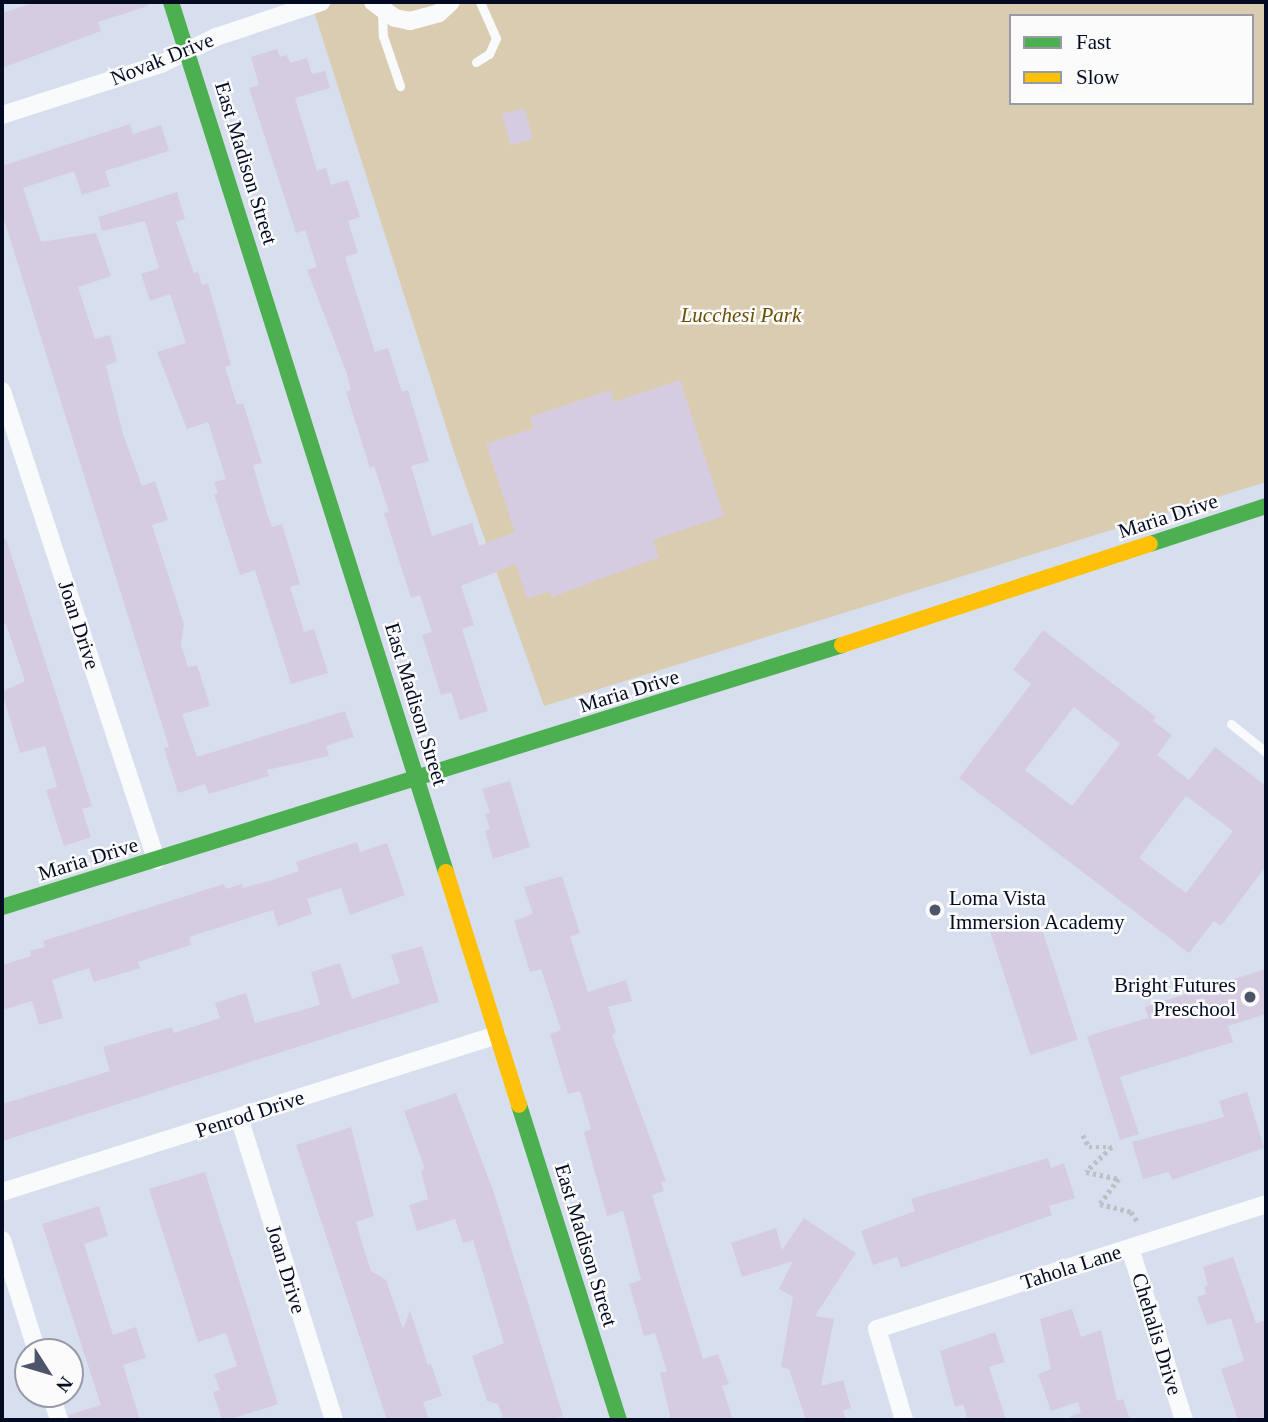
<!DOCTYPE html>
<html>
<head>
<meta charset="utf-8">
<style>
  body { margin:0 }
  #map { position:relative; width:1268px; height:1422px; overflow:hidden; background:#d7deed; font-family:Georgia,serif }
  div>[style] { position:absolute }
  .green>* { inset:0; background:#daccb1 }
  .building>* { inset:0; background:#d6cce1; transform-origin:0 0 }
  .path>* { height:4.5px; margin-top:-2.25px; transform-origin:0; background:repeating-linear-gradient(90deg,#bec0c8 0 3.5px,transparent 0 7px) }
  .lane>* { height:9px; margin:-4.5px; padding:0 4.5px; transform-origin:4.5px; border-radius:4.5px; background:#f9fafc }
  .street>* { height:18px; margin:-9px; padding:0 9px; transform-origin:9px; border-radius:9px; background:#f9fafc }
  .fast>* { height:16px; margin:-8px; padding:0 8px; transform-origin:8px; border-radius:8px; background:#4caf50 }
  .slow>* { height:16px; margin:-8px; padding:0 8px; transform-origin:8px; border-radius:8px; background:#ffc107 }
  .dots>* { width:19px; height:19px; translate:-50% -50%; box-sizing:border-box; border:4px solid #fbfbfb; border-radius:50% }
  span { translate:-50% -50%; white-space:nowrap; text-align:center; line-height:1.15; -webkit-text-stroke:5px #fbfbfb; paint-order:stroke }
  .street-label { font-size:21px; color:#030b23 }
  .park-label { font-size:21px; color:#6b4f00; font-style:italic }
  .poi-label { font-size:21px; color:#030b23 }
  .left { translate:0 -50%; text-align:left }
  .right { translate:-100% -50%; text-align:right }
  .frame { position:absolute; inset:0; border:4px solid #030b23; pointer-events:none }
  .legend { position:absolute; left:1009px; top:14px; width:245px; height:91px; box-sizing:border-box; background:#fbfbfb; border:2px solid #989ba5; margin:0; padding:9px 12px; list-style:none; font-size:21px; color:#030b23 }
  .legend li { display:flex; align-items:center; gap:14px; height:35px }
  .legend b { width:35px; border:2px solid #989ba5 }
  .north { position:absolute; left:14px; top:1338px; width:70px; height:70px; box-sizing:border-box; background:#fbfbfb; border:2px solid #989ba5; border-radius:50%; rotate:127deg; font-size:19px; font-weight:700; line-height:28px; text-align:center; color:#030b23 }
  .north::after { content:''; display:block; margin:auto; width:24px; height:32px; background:#4d556a; clip-path:polygon(50% 0,100% 100%,50% 72%,0 100%) }
</style>
</head>
<body>
<div id="map">
  <div class="green">
    <i style="clip-path:polygon(evenodd,311px 2px,1266px 2px,1266px 482px,544px 706px,456px 458px,311px 2px,1011px 16px,1252px 16px,1252px 103px,1011px 103px,1011px 16px)"></i>
  </div>
  <div class="building">
    <i style="clip-path:polygon(36px 2px,148px 2px,148px 6px,98px 22px,101px 31px,2px 68px,2px 13px)"></i>
    <i style="clip-path:polygon(277px 49px,280px 57px,287px 55px,290px 63px,307px 58px,312px 74px,325px 71px,330px 88px,295px 98px,317px 171px,326px 168px,331px 185px,348px 180px,360px 217px,348px 221px,358px 253px,345px 257px,375px 352px,388px 348px,402px 392px,408px 390px,429px 461px,411px 466px,432px 536px,472px 523px,479px 546px,515px 532px,486px 444px,534px 428px,530px 417px,611px 390px,614px 402px,680px 380px,724px 516px,653px 540px,659px 557px,552px 597px,550px 591px,527px 599px,516px 564px,461px 586px,474px 625px,462px 629px,488px 711px,460px 720px,451px 692px,441px 695px,422px 635px,432px 632px,420px 595px,411px 598px,384px 513px,389px 512px,374px 466px,370px 468px,346px 392px,351px 390px,347px 374px,307px 270px,317px 267px,305px 230px,296px 233px,249px 88px,259px 85px,251px 57px)"></i>
    <i style="left:524px;top:108px;width:32px;height:23px;rotate:74deg"></i>
    <i style="clip-path:polygon(130px 124px,133px 134px,161px 125px,169px 151px,105px 171px,110px 186px,82px 195px,74px 171px,23px 188px,41px 242px,96px 233px,111px 276px,78px 287px,95px 339px,110px 335px,117px 361px,106px 366px,123px 434px,142px 486px,155px 481px,168px 520px,152px 525px,184px 624px,181px 645px,188px 667px,197px 665px,210px 706px,182px 714px,197px 757px,345px 711px,354px 737px,326px 746px,329px 756px,267px 770px,269px 776px,209px 794px,205px 784px,178px 793px,164px 748px,169px 747px,2px 213px,2px 166px)"></i>
    <i style="clip-path:polygon(177px 192px,185px 219px,176px 222px,194px 273px,198px 272px,202px 285px,208px 283px,231px 365px,225px 367px,237px 405px,243px 403px,262px 463px,253px 465px,266px 510px,272px 527px,282px 524px,300px 584px,290px 587px,301px 621px,304px 632px,314px 629px,328px 673px,291px 684px,255px 570px,240px 575px,214px 494px,218px 493px,214px 482px,226px 479px,208px 422px,187px 429px,157px 352px,186px 343px,170px 294px,150px 301px,141px 274px,159px 268px,145px 221px,102px 231px,98px 217px)"></i>
    <i style="clip-path:polygon(6px 539px,92px 806px,82px 809px,91px 837px,64px 846px,46px 790px,57px 787px,45px 746px,20px 753px,2px 692px,25px 681px,6px 624px,2px 625px,2px 540px)"></i>
    <i style="clip-path:polygon(evenodd,1043px 630px,1156px 717px,1153px 721px,1172px 735px,1157px 755px,1189px 780px,1215px 747px,1266px 786px,1266px 866px,1221px 926px,1214px 921px,1189px 953px,959px 778px,1031px 684px,1013px 670px,1043px 630px,1074px 707px,1120px 744px,1072px 806px,1025px 770px,1074px 707px,1043px 630px,1186px 796px,1233px 831px,1186px 893px,1139px 858px,1186px 796px)"></i>
    <i style="clip-path:polygon(510px 781px,530px 847px,493px 859px,485px 831px,490px 829px,485px 814px,490px 813px,482px 789px)"></i>
    <i style="clip-path:polygon(357px 842px,360px 852px,387px 843px,405px 895px,350px 915px,341px 888px,307px 899px,312px 914px,278px 926px,273px 910px,189px 937px,191px 945px,138px 962px,140px 968px,94px 982px,89px 968px,52px 980px,63px 1018px,39px 1025px,32px 1001px,2px 1010px,2px 965px,31px 956px,30px 951px,45px 947px,43px 941px,224px 884px,226px 889px,242px 884px,243px 888px,273px 880px,299px 871px,296px 862px)"></i>
    <i style="clip-path:polygon(562px 876px,580px 933px,570px 937px,588px 992px,626px 980px,632px 1001px,608px 1007px,616px 1032px,612px 1035px,666px 1181px,661px 1182px,664px 1191px,652px 1195px,658px 1215px,703px 1359px,718px 1354px,729px 1384px,722px 1386px,733px 1420px,671px 1420px,660px 1373px,667px 1371px,655px 1333px,644px 1336px,629px 1284px,641px 1280px,623px 1211px,607px 1216px,584px 1132px,591px 1129px,580px 1091px,568px 1094px,550px 1034px,561px 1030px,541px 969px,530px 972px,514px 921px,533px 914px,524px 887px)"></i>
    <i style="left:1038px;top:917px;width:129px;height:50px;rotate:72deg"></i>
    <i style="clip-path:polygon(422px 946px,439px 1002px,2px 1141px,2px 1104px,110px 1071px,103px 1047px,172px 1027px,174px 1033px,220px 1018px,215px 1003px,246px 993px,255px 1023px,320px 1005px,311px 972px,340px 963px,352px 999px,400px 983px,391px 955px)"></i>
    <i style="clip-path:polygon(1266px 969px,1266px 1014px,1228px 1026px,1233px 1042px,1120px 1077px,1139px 1134px,1120px 1140px,1087px 1036px,1148px 1018px,1145px 1007px)"></i>
    <i style="clip-path:polygon(1247px 1092px,1264px 1148px,1172px 1180px,1169px 1172px,1143px 1179px,1132px 1142px,1224px 1117px,1219px 1101px)"></i>
    <i style="clip-path:polygon(456px 1093px,493px 1190px,563px 1416px,551px 1420px,504px 1420px,498px 1404px,487px 1401px,472px 1356px,504px 1343px,473px 1240px,463px 1243px,455px 1219px,417px 1231px,409px 1205px,428px 1199px,421px 1171px,425px 1169px,404px 1111px)"></i>
    <i style="clip-path:polygon(351px 1127px,374px 1216px,356px 1222px,362px 1243px,371px 1271px,386px 1280px,403px 1329px,410px 1311px,428px 1365px,431px 1364px,442px 1396px,423px 1402px,429px 1420px,387px 1420px,296px 1145px)"></i>
    <i style="clip-path:polygon(1048px 1158px,1051px 1168px,1064px 1163px,1075px 1198px,1049px 1206px,1052px 1215px,901px 1268px,897px 1257px,873px 1265px,861px 1231px,915px 1211px,911px 1199px)"></i>
    <i style="clip-path:polygon(205px 1172px,278px 1404px,228px 1420px,222px 1420px,213px 1392px,220px 1390px,214px 1374px,237px 1366px,226px 1333px,198px 1342px,149px 1189px)"></i>
    <i style="clip-path:polygon(99px 1206px,108px 1236px,84px 1244px,113px 1335px,136px 1327px,146px 1358px,123px 1365px,140px 1420px,70px 1420px,69px 1415px,101px 1405px,42px 1224px)"></i>
    <i style="clip-path:polygon(804px 1218px,856px 1253px,815px 1316px,834px 1319px,821px 1386px,843px 1380px,851px 1408px,843px 1411px,846px 1420px,806px 1420px,789px 1369px,781px 1367px,793px 1297px,779px 1289px,793px 1261px,742px 1277px,731px 1243px,776px 1228px,782px 1250px)"></i>
    <i style="clip-path:polygon(1233px 1257px,1256px 1323px,1266px 1320px,1266px 1420px,1238px 1420px,1221px 1369px,1244px 1361px,1231px 1318px,1207px 1325px,1197px 1297px,1206px 1294px,1204px 1287px,1208px 1285px,1203px 1267px)"></i>
    <i style="clip-path:polygon(1072px 1309px,1081px 1337px,1101px 1330px,1117px 1401px,1123px 1399px,1130px 1420px,1071px 1420px,1071px 1416px,1081px 1413px,1078px 1402px,1051px 1411px,1038px 1374px,1051px 1369px,1040px 1319px)"></i>
    <i style="clip-path:polygon(995px 1332px,1005px 1362px,989px 1367px,1006px 1420px,968px 1420px,963px 1404px,955px 1407px,940px 1351px)"></i>
  </div>
  <div class="path">
    <i style="left:1083px;top:1135px;width:13px;rotate:63deg"></i>
    <i style="left:1089px;top:1147px;width:23px"></i>
    <i style="left:1112px;top:1147px;width:36px;rotate:136deg"></i>
    <i style="left:1086px;top:1172px;width:34px;rotate:12deg"></i>
    <i style="left:1119px;top:1179px;width:31px;rotate:127deg"></i>
    <i style="left:1100px;top:1204px;width:32px;rotate:14deg"></i>
    <i style="left:1131px;top:1212px;width:12px;rotate:55deg"></i>
  </div>
  <div class="lane">
    <i style="left:382px;top:11px;width:25px;rotate:88deg"></i>
    <i style="left:383px;top:36px;width:53px;rotate:71.2deg"></i>
    <i style="left:476px;top:62px;width:15px;rotate:-32deg"></i>
    <i style="left:489px;top:54px;width:17px;rotate:-66deg"></i>
    <i style="left:496px;top:38px;width:39px;rotate:-114deg"></i>
    <i style="left:1231px;top:724px;width:45px;rotate:38.7deg"></i>
  </div>
  <div class="street">
    <i style="left:373px;top:2px;width:27px;rotate:36deg"></i>
    <i style="left:395px;top:18px;width:15px;rotate:11deg"></i>
    <i style="left:410px;top:21px;width:30px;rotate:-15deg"></i>
    <i style="left:439px;top:13px;width:16px;rotate:-43deg"></i>
    <i style="left:2px;top:115px;width:167px;rotate:-17.8deg"></i>
    <i style="left:161px;top:64px;width:61px;rotate:-26.1deg"></i>
    <i style="left:216px;top:37px;width:111px;rotate:-18.4deg"></i>
    <i style="left:2px;top:391px;width:494px;rotate:71.8deg"></i>
    <i style="left:239px;top:1117px;width:318px;rotate:72.6deg"></i>
    <i style="left:2px;top:1192px;width:519px;rotate:-17.6deg"></i>
    <i style="left:2px;top:1240px;width:117px;rotate:72.6deg"></i>
    <i style="left:1130px;top:1248px;width:180px;rotate:72.6deg"></i>
    <i style="left:51px;top:1394px;width:27px;rotate:73deg"></i>
    <i style="left:904px;top:1420px;width:95px;rotate:-106.5deg"></i>
    <i style="left:877px;top:1329px;width:409px;rotate:-17.8deg"></i>
  </div>
  <div class="fast">
    <i style="left:171px;top:2px;width:912px;rotate:72.46deg"></i>
    <i style="left:1150px;top:544px;width:122px;rotate:-18.1deg"></i>
    <i style="left:2px;top:907px;width:880px;rotate:-17.32deg"></i>
    <i style="left:519px;top:1105px;width:330px;rotate:72.4deg"></i>
  </div>
  <div class="slow">
    <i style="left:842px;top:645px;width:324px;rotate:-18.2deg"></i>
    <i style="left:446px;top:872px;width:244px;rotate:72.6deg"></i>
  </div>
  <div class="dots">
    <i style="left:935px;top:910px;background:#4d556a"></i>
    <i style="left:1250px;top:997px;background:#4d556a"></i>
  </div>
  <div class="street-label">
    <span style="left:162px;top:59px;rotate:-22deg">Novak Drive</span>
    <span style="left:246px;top:163px;rotate:73deg">East Madison Street</span>
    <span style="left:1168px;top:516px;rotate:-18deg">Maria Drive</span>
    <span style="left:79px;top:625px;rotate:72deg">Joan Drive</span>
    <span style="left:629px;top:691px;rotate:-17deg">Maria Drive</span>
    <span style="left:416px;top:704px;rotate:73deg">East Madison Street</span>
    <span style="left:88px;top:859px;rotate:-17deg">Maria Drive</span>
    <span style="left:250px;top:1114px;rotate:-18deg">Penrod Drive</span>
    <span style="left:586px;top:1245px;rotate:73deg">East Madison Street</span>
    <span style="left:1071px;top:1267px;rotate:-18deg">Tahola Lane</span>
    <span style="left:286px;top:1269px;rotate:73deg">Joan Drive</span>
    <span style="left:1157px;top:1334px;rotate:73deg">Chehalis Drive</span>
  </div>
  <div class="park-label">
    <span style="left:741px;top:315px">Lucchesi Park</span>
  </div>
  <div class="poi-label">
    <span class="left" style="left:949px;top:910px">Loma Vista<br>Immersion Academy</span>
    <span class="right" style="left:1236px;top:997px">Bright Futures<br>Preschool</span>
  </div>
  <div class="frame"></div>
  <ul class="legend">
  <li><b style="height:9px;background:#4caf50"></b>Fast</li>
  <li><b style="height:9px;background:#ffc107"></b>Slow</li>
  </ul>
  <div class="north">N</div>
</div>
</body>
</html>
